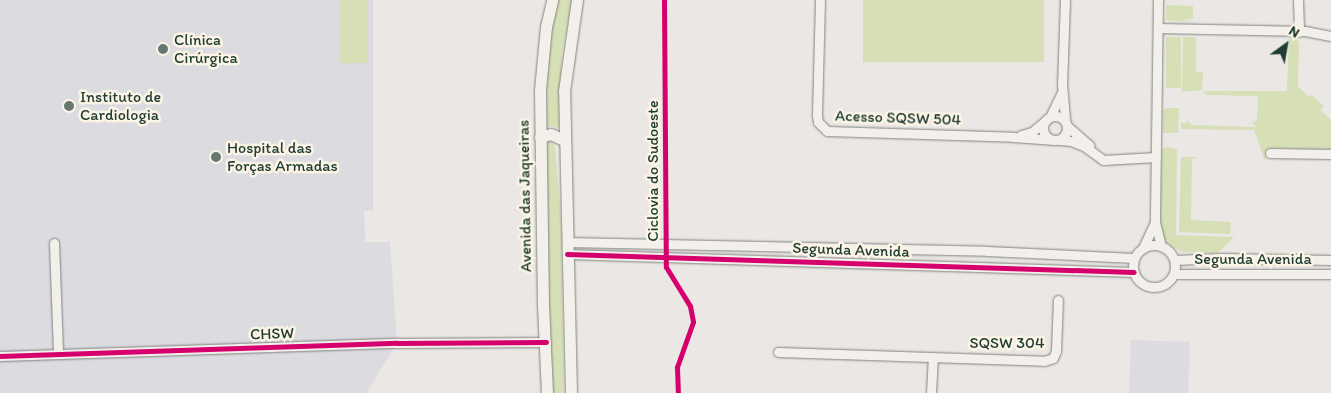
<!DOCTYPE html>
<html>
<head>
<meta charset="utf-8">
<style>
  body { margin:0 }
  #map { position:relative; width:1331px; height:393px; overflow:hidden; background:#eae7e5; font-family:Itim,sans-serif }
  div>[style] { position:absolute }
  .built>* { inset:0; background:#dcdbe0; transform-origin:0 0 }
  .green>* { inset:0; background:#d6dfb5; transform-origin:0 0 }
  .roads { filter:drop-shadow(0 0 1px #808481) drop-shadow(0 0 1px #808481) }
  .minor>* { height:9px; margin:-4.5px; padding:0 4.5px; transform-origin:4.5px; border-radius:4.5px; background:#f3f0eb }
  .minor>.ring { margin:-4.5px; padding:0; box-sizing:content-box; background:none; border:9px solid #f3f0eb; border-radius:50% }
  .major>* { height:11px; margin:-5.5px; padding:0 5.5px; transform-origin:5.5px; border-radius:5.5px; background:#f3f0eb }
  .cycleway>* { height:5px; margin:-2.5px; padding:0 2.5px; transform-origin:2.5px; border-radius:2.5px; background:#d6006c }
  .dots>* { width:14px; height:14px; translate:-50% -50%; box-sizing:border-box; border:2px solid #fcf5e5; border-radius:50% }
  span { translate:-50% -50%; white-space:nowrap; text-align:center; line-height:1.15; -webkit-text-stroke:5px #fcf5e5; paint-order:stroke }
  .poi-label { font-size:16px; color:#1f3d34 }
  .left { translate:0 -50%; text-align:left }
  .street-label { font-size:16px; color:#1f3d34 }
  .north { position:absolute; left:1261px; top:20px; width:50px; height:50px; -webkit-text-stroke:4px #fcf5e5; paint-order:stroke; rotate:32deg; font-size:14px; font-weight:700; line-height:20px; text-align:center; color:#1f3d34 }
  .north::after { content:''; display:block; margin:auto; width:18px; height:22px; background:#1f3d34; clip-path:polygon(50% 0,100% 100%,50% 72%,0 100%) }
</style>
</head>
<body>
<div id="map">
  <div class="built">
    <i style="clip-path:polygon(0 0,373px 0,373px 211px,364px 211px,365px 236px,365px 242px,390px 242px,397px 343px,366px 393px,0 393px)"></i>
    <i style="left:1131px;top:340px;width:59px;height:53px;rotate:2deg"></i>
  </div>
  <div class="green">
    <i style="left:340px;top:0;width:28px;height:63px"></i>
    <i style="clip-path:polygon(556px 0,572px 0,562px 54px,559px 128px,552px 126px,546px 128px,547px 60px)"></i>
    <i style="left:863px;top:0;width:181px;height:62px"></i>
    <i style="clip-path:polygon(1166px 5px,1193px 6px,1193px 19px,1182px 20px,1192px 22px,1166px 20px)"></i>
    <i style="left:1166px;top:37px;width:15px;height:51px"></i>
    <i style="clip-path:polygon(1183px 37px,1196px 37px,1196px 72px,1203px 72px,1202px 90px,1182px 92px)"></i>
    <i style="clip-path:polygon(1289px 37px,1296px 38px,1299px 43px,1298px 86px,1309px 97px,1311px 95px,1324px 106px,1321px 110px,1331px 120px,1331px 149px,1270px 148px,1266px 152px,1265px 161px,1254px 130px,1181px 129px,1181px 123px,1186px 123px,1186px 120px,1192px 125px,1256px 127px,1252px 122px,1257px 121px,1258px 96px,1206px 95px,1203px 91px,1287px 91px)"></i>
    <i style="clip-path:polygon(1166px 108px,1179px 108px,1178px 133px,1163px 133px,1163px 111px)"></i>
    <i style="clip-path:polygon(548px 141px,553px 143px,555px 147px,561px 220px,564px 393px,550px 393px,546px 166px,546px 142px)"></i>
    <i style="clip-path:polygon(1167px 147px,1177px 149px,1176px 235px,1234px 237px,1218px 253px,1183px 252px,1171px 246px,1164px 239px,1160px 229px,1162px 149px)"></i>
    <i style="clip-path:polygon(1181px 157px,1199px 157px,1192px 159px,1191px 220px,1231px 222px,1230px 234px,1179px 232px)"></i>
  </div>
  <div class="roads">
    <div class="minor">
      <i style="left:820px;top:0;width:115px;rotate:91.5deg"></i>
      <i style="left:817px;top:115px;width:7px;rotate:82deg"></i>
      <i style="left:818px;top:122px;width:13px;rotate:45deg"></i>
      <i style="left:827px;top:131px;width:186px;rotate:1.8deg"></i>
      <i style="left:1013px;top:137px;width:39px;rotate:4deg"></i>
      <i style="left:1065px;top:0;width:84px;rotate:92deg"></i>
      <i style="left:1062px;top:84px;width:37px;rotate:85deg"></i>
      <i style="left:1158px;top:0;width:222px;rotate:90.8deg"></i>
      <i style="left:1155px;top:222px;width:25px;rotate:76deg"></i>
      <i style="left:1298px;top:0;width:32px;rotate:88deg"></i>
      <i style="left:1158px;top:28px;width:147px;rotate:1.2deg"></i>
      <i style="left:1305px;top:31px;width:26px;rotate:11deg"></i>
      <i class="ring" style="left:1043px;top:116px;width:15px;height:15px"></i>
      <i style="left:1050px;top:117px;width:28px;rotate:-64deg"></i>
      <i style="left:1067px;top:126px;width:30px;rotate:41deg"></i>
      <i style="left:1021px;top:135px;width:11px;rotate:-15deg"></i>
      <i style="left:1032px;top:132px;width:17px;rotate:-40deg"></i>
      <i style="left:1060px;top:140px;width:11px;rotate:5deg"></i>
      <i style="left:1071px;top:141px;width:14px;rotate:21deg"></i>
      <i style="left:1084px;top:146px;width:24px;rotate:36deg"></i>
      <i style="left:1103px;top:160px;width:53px;rotate:-3.2deg"></i>
      <i style="left:1270px;top:153px;width:61px;rotate:0.9deg"></i>
      <i style="left:567px;top:242px;width:420px;rotate:1.2deg"></i>
      <i style="left:987px;top:251px;width:147px;rotate:2.7deg"></i>
      <i style="left:54px;top:243px;width:110px;rotate:87.9deg"></i>
      <i class="ring" style="left:1133px;top:245px;width:33px;height:33px"></i>
      <i style="left:1143px;top:248px;width:29px;rotate:-65deg"></i>
      <i style="left:567px;top:254px;width:567px;rotate:1.82deg"></i>
      <i style="left:1175px;top:260px;width:47px;rotate:-2.4deg"></i>
      <i style="left:1222px;top:258px;width:109px;rotate:1.1deg"></i>
      <i style="left:1174px;top:274px;width:157px"></i>
      <i style="left:778px;top:352px;width:266px;rotate:1.9deg"></i>
      <i style="left:1044px;top:361px;width:9px;rotate:-18deg"></i>
      <i style="left:1053px;top:358px;width:8px;rotate:-67deg"></i>
      <i style="left:1056px;top:351px;width:51px;rotate:-87.8deg"></i>
      <i style="left:0;top:356px;width:397px;rotate:-1.9deg"></i>
      <i style="left:397px;top:343px;width:149px;rotate:-0.4deg"></i>
      <i style="left:931px;top:393px;width:35px;rotate:-87deg"></i>
    </div>
    <div class="major">
      <i style="left:540px;top:137px;width:11px;rotate:-15deg"></i>
      <i style="left:551px;top:134px;width:14px;rotate:25deg"></i>
      <i style="left:547px;top:393px;width:87px;rotate:-92.6deg"></i>
      <i style="left:543px;top:306px;width:216px;rotate:-90.8deg"></i>
      <i style="left:540px;top:90px;width:63px;rotate:-84.6deg"></i>
      <i style="left:546px;top:27px;width:28px;rotate:-77deg"></i>
      <i style="left:571px;top:393px;width:302px;rotate:-91.3deg"></i>
      <i style="left:564px;top:91px;width:92px;rotate:-81.9deg"></i>
    </div>
  </div>
  <div class="cycleway">
    <i style="left:664px;top:0;width:267px;rotate:89.6deg"></i>
    <i style="left:666px;top:267px;width:46px;rotate:58.4deg"></i>
    <i style="left:690px;top:306px;width:16px;rotate:79deg"></i>
    <i style="left:693px;top:322px;width:48px;rotate:109.6deg"></i>
    <i style="left:677px;top:367px;width:26px;rotate:88deg"></i>
    <i style="left:567px;top:254px;width:567px;rotate:1.82deg"></i>
    <i style="left:0;top:356px;width:397px;rotate:-1.9deg"></i>
    <i style="left:397px;top:343px;width:149px;rotate:-0.4deg"></i>
  </div>
  <div class="dots">
    <i style="left:163px;top:49px;background:#667872"></i>
    <i style="left:69px;top:106px;background:#667872"></i>
    <i style="left:216px;top:157px;background:#667872"></i>
  </div>
  <div class="poi-label">
    <span class="left" style="left:174px;top:49px">Clínica<br>Cirúrgica</span>
    <span class="left" style="left:80px;top:106px">Instituto de<br>Cardiologia</span>
    <span class="left" style="left:227px;top:157px">Hospital das<br>Forças Armadas</span>
  </div>
  <div class="street-label">
    <span style="left:898px;top:118px;rotate:2deg">Acesso SQSW 504</span>
    <span style="left:653px;top:171px;rotate:-90deg">Ciclovia do Sudoeste</span>
    <span style="left:525px;top:196px;rotate:-91deg">Avenida das Jaqueiras</span>
    <span style="left:851px;top:250px;rotate:2deg">Segunda Avenida</span>
    <span style="left:1253px;top:259px">Segunda Avenida</span>
    <span style="left:272px;top:334px;rotate:-2deg">CHSW</span>
    <span style="left:1007px;top:343px">SQSW 304</span>
  </div>
  <div class="north">N</div>
</div>
</body>
</html>
